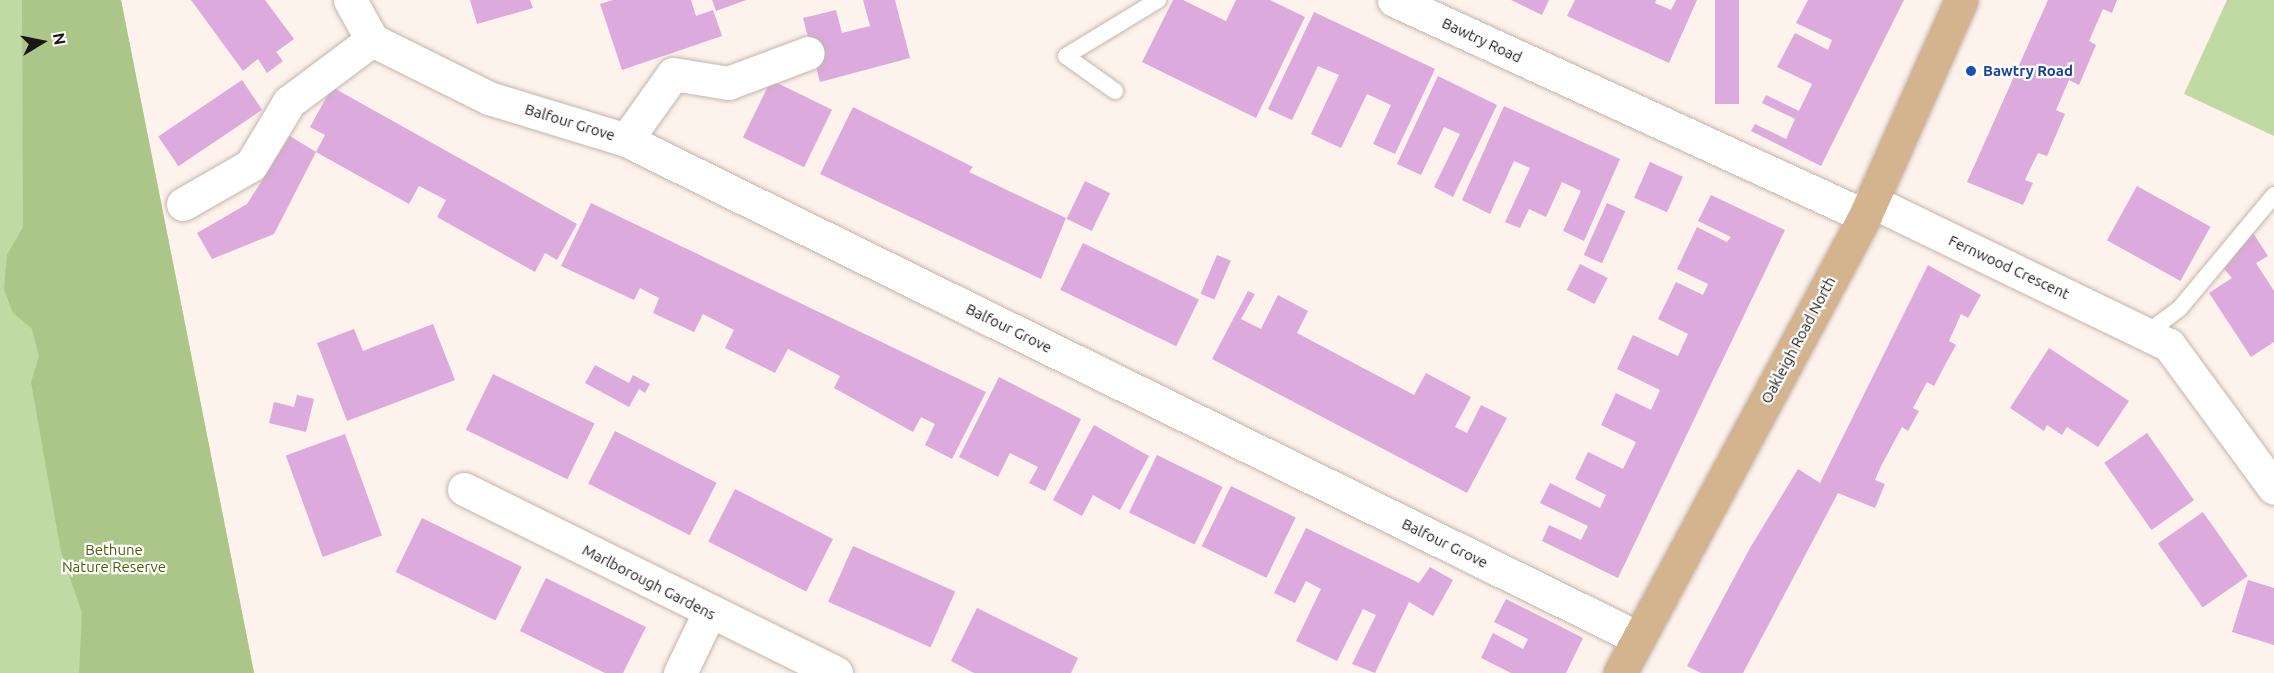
<!DOCTYPE html>
<html>
<head>
<meta charset="utf-8">
<style>
  body { margin:0 }
  #map { position:relative; width:2274px; height:673px; overflow:hidden; background:#fef2ec; font-family:Ubuntu,sans-serif }
  div>[style] { position:absolute }
  .green>* { inset:0; background:#c1d9a3 }
  .forest>* { inset:0; background:#abc688 }
  .building>* { inset:0; background:#dcaadc; transform-origin:0 0 }
  .roads { filter:drop-shadow(0 0 2px #c2b5ad) drop-shadow(0 0 2px #c2b5ad) }
  .service>* { height:16px; margin:-8px; padding:0 8px; transform-origin:8px; border-radius:8px; background:#fff }
  .minor>* { height:33px; margin:-16.5px; padding:0 16.5px; transform-origin:16.5px; border-radius:16.5px; background:#fff }
  .primary>* { height:33px; margin:-16.5px; padding:0 16.5px; transform-origin:16.5px; border-radius:16.5px; background:#d3b48e }
  .dots>* { width:16px; height:16px; translate:-50% -50%; box-sizing:border-box; border:3px solid #fff; border-radius:50% }
  span { translate:-50% -50%; white-space:nowrap; text-align:center; line-height:1.15; -webkit-text-stroke:4.5px #fff; paint-order:stroke }
  .street-label { font-size:15px; color:#1c1714 }
  .transit-label { font-size:15px; color:#164399; font-weight:700 }
  .left { translate:0 -50%; text-align:left }
  .park-label { font-size:15px; color:#456200 }
  .north { position:absolute; left:12px; top:12px; width:60px; height:60px; -webkit-text-stroke:4px #fff; paint-order:stroke; rotate:80deg; font-size:16px; font-weight:700; line-height:24px; text-align:center; color:#1c1714 }
  .north::after { content:''; display:block; margin:auto; width:21px; height:27px; background:#1c1714; clip-path:polygon(50% 0,100% 100%,50% 72%,0 100%) }
</style>
</head>
<body>
<div id="map">
  <div class="green">
    <i style="clip-path:polygon(0 0,121px 0,254px 673px,0 673px)"></i>
    <i style="clip-path:polygon(2227px 0,2274px 0,2274px 136px,2184px 94px)"></i>
  </div>
  <div class="forest">
    <i style="clip-path:polygon(22px 0,121px 0,254px 673px,79px 673px,82px 613px,61px 552px,31px 382px,39px 356px,32px 329px,13px 313px,4px 289px,7px 255px,23px 227px)"></i>
  </div>
  <div class="building">
    <i style="clip-path:polygon(191px 0,265px 0,294px 39px,276px 52px,283px 61px,267px 73px,258px 59px,243px 71px)"></i>
    <i style="clip-path:polygon(470px 0,530px 0,533px 8px,477px 24px)"></i>
    <i style="clip-path:polygon(613px 0,691px 0,696px 16px,713px 10px,722px 36px,622px 70px,600px 4px)"></i>
    <i style="clip-path:polygon(712px 0,746px 0,716px 11px)"></i>
    <i style="clip-path:polygon(863px 0,895px 0,910px 58px,820px 82px,803px 18px,836px 10px,842px 33px,870px 26px)"></i>
    <i style="clip-path:polygon(1173px 0,1183px 0,1226px 21px,1236px 0,1270px 0,1305px 17px,1256px 118px,1142px 62px)"></i>
    <i style="clip-path:polygon(1511px 0,1549px 0,1542px 15px)"></i>
    <i style="clip-path:polygon(1575px 0,1656px 0,1655px 3px,1671px 10px,1676px 0,1697px 0,1669px 63px,1567px 16px)"></i>
    <i style="left:1715px;top:0;width:24px;height:104px"></i>
    <i style="clip-path:polygon(1808px 0,1904px 0,1821px 166px,1751px 131px,1755px 124px,1786px 139px,1795px 119px,1762px 103px,1766px 95px,1799px 111px,1812px 84px,1777px 67px,1795px 33px,1828px 50px,1832px 40px,1796px 23px)"></i>
    <i style="clip-path:polygon(2048px 0,2117px 0,2112px 13px,2103px 9px,2089px 41px,2096px 45px,2079px 85px,2069px 80px,2056px 110px,2065px 114px,2047px 156px,2038px 153px,2032px 165px,2025px 180px,2033px 183px,2023px 205px,1967px 182px)"></i>
    <i style="clip-path:polygon(1314px 12px,1435px 69px,1395px 154px,1373px 144px,1391px 105px,1367px 94px,1341px 148px,1311px 134px,1339px 75px,1318px 66px,1292px 120px,1268px 109px)"></i>
    <i style="clip-path:polygon(1438px 76px,1497px 105px,1453px 197px,1434px 187px,1460px 134px,1444px 127px,1421px 175px,1397px 164px)"></i>
    <i style="left:242px;top:80px;width:36px;height:101px;rotate:56deg"></i>
    <i style="left:771px;top:80px;width:68px;height:64px;rotate:26deg"></i>
    <i style="clip-path:polygon(332px 87px,577px 224px,557px 260px,545px 253px,535px 272px,437px 217px,446px 200px,419px 186px,409px 204px,316px 152px,325px 135px,310px 127px)"></i>
    <i style="clip-path:polygon(1504px 106px,1620px 159px,1584px 241px,1563px 231px,1581px 191px,1562px 182px,1546px 217px,1529px 209px,1520px 228px,1505px 222px,1530px 168px,1514px 161px,1490px 214px,1462px 200px)"></i>
    <i style="clip-path:polygon(853px 107px,973px 167px,969px 172px,1066px 218px,1041px 279px,820px 174px)"></i>
    <i style="clip-path:polygon(290px 136px,316px 152px,274px 234px,212px 259px,197px 233px,247px 204px)"></i>
    <i style="left:1650px;top:162px;width:36px;height:39px;rotate:24deg"></i>
    <i style="left:1085px;top:181px;width:28px;height:42px;rotate:26deg"></i>
    <i style="left:2137px;top:186px;width:84px;height:62px;rotate:29deg"></i>
    <i style="clip-path:polygon(1711px 195px,1785px 230px,1618px 578px,1542px 541px,1549px 525px,1581px 540px,1588px 526px,1540px 503px,1550px 483px,1600px 508px,1606px 495px,1575px 479px,1588px 452px,1623px 469px,1636px 442px,1601px 425px,1616px 393px,1651px 410px,1660px 390px,1617px 369px,1633px 335px,1678px 356px,1688px 334px,1658px 319px,1676px 282px,1703px 295px,1708px 284px,1677px 269px,1697px 227px,1727px 242px,1731px 237px,1698px 221px)"></i>
    <i style="clip-path:polygon(591px 203px,986px 392px,952px 459px,925px 445px,935px 424px,921px 417px,913px 432px,834px 388px,840px 376px,788px 349px,775px 373px,725px 348px,734px 330px,703px 314px,694px 332px,653px 313px,659px 298px,640px 288px,634px 300px,561px 266px)"></i>
    <i style="left:1607px;top:203px;width:20px;height:57px;rotate:24deg"></i>
    <i style="clip-path:polygon(2253px 233px,2268px 256px,2256px 263px,2274px 291px,2274px 342px,2251px 357px,2209px 293px,2232px 278px,2224px 269px)"></i>
    <i style="left:1083px;top:243px;width:129px;height:52px;rotate:26deg"></i>
    <i style="left:1217px;top:255px;width:15px;height:42px;rotate:23deg"></i>
    <i style="left:1580px;top:264px;width:31px;height:29px;rotate:27deg"></i>
    <i style="clip-path:polygon(1928px 265px,1981px 295px,1968px 318px,1961px 314px,1949px 341px,1956px 345px,1945px 365px,1934px 386px,1927px 382px,1913px 408px,1919px 411px,1908px 431px,1902px 427px,1881px 466px,1875px 480px,1885px 484px,1875px 508px,1838px 493px,1743px 673px,1701px 673px,1687px 666px,1750px 548px,1798px 469px,1820px 483px)"></i>
    <i style="clip-path:polygon(1248px 291px,1255px 294px,1241px 319px,1261px 329px,1278px 295px,1308px 311px,1297px 333px,1414px 395px,1426px 373px,1471px 397px,1455px 427px,1467px 433px,1481px 405px,1507px 418px,1467px 493px,1212px 359px)"></i>
    <i style="clip-path:polygon(433px 324px,455px 380px,347px 421px,317px 343px,354px 329px,363px 351px)"></i>
    <i style="clip-path:polygon(2049px 348px,2129px 401px,2098px 447px,2067px 427px,2062px 435px,2047px 425px,2044px 431px,2010px 408px)"></i>
    <i style="clip-path:polygon(595px 365px,629px 383px,633px 375px,650px 384px,645px 393px,639px 389px,629px 407px,585px 383px)"></i>
    <i style="left:493px;top:374px;width:113px;height:62px;rotate:26deg"></i>
    <i style="clip-path:polygon(999px 377px,1081px 419px,1045px 491px,1029px 483px,1038px 467px,1010px 453px,998px 477px,959px 457px)"></i>
    <i style="clip-path:polygon(297px 395px,314px 399px,306px 432px,269px 423px,274px 402px,294px 407px)"></i>
    <i style="clip-path:polygon(1094px 425px,1149px 456px,1120px 510px,1093px 495px,1082px 516px,1053px 500px)"></i>
    <i style="left:615px;top:431px;width:114px;height:59px;rotate:27deg"></i>
    <i style="left:2147px;top:433px;width:82px;height:52px;rotate:55deg"></i>
    <i style="left:345px;top:434px;width:108px;height:63px;rotate:70deg"></i>
    <i style="left:1157px;top:455px;width:73px;height:64px;rotate:26deg"></i>
    <i style="left:1231px;top:486px;width:72px;height:67px;rotate:26deg"></i>
    <i style="left:735px;top:489px;width:110px;height:59px;rotate:27deg"></i>
    <i style="left:2203px;top:512px;width:78px;height:55px;rotate:55deg"></i>
    <i style="left:422px;top:518px;width:111px;height:60px;rotate:26deg"></i>
    <i style="clip-path:polygon(1306px 528px,1419px 583px,1430px 567px,1453px 580px,1433px 616px,1409px 602px,1375px 673px,1352px 664px,1376px 615px,1363px 609px,1337px 661px,1296px 641px,1321px 589px,1306px 581px,1295px 603px,1274px 593px)"></i>
    <i style="left:853px;top:546px;width:112px;height:61px;rotate:24deg"></i>
    <i style="clip-path:polygon(546px 578px,646px 627px,623px 673px,605px 673px,520px 631px)"></i>
    <i style="clip-path:polygon(2248px 580px,2274px 588px,2274px 645px,2232px 632px)"></i>
    <i style="clip-path:polygon(1506px 599px,1583px 638px,1566px 673px,1511px 673px,1481px 658px,1493px 633px,1523px 649px,1528px 639px,1494px 622px)"></i>
    <i style="clip-path:polygon(977px 608px,1078px 658px,1071px 673px,974px 673px,951px 661px)"></i>
  </div>
  <div class="roads">
    <div class="service">
      <i style="left:1115px;top:91px;width:60px;rotate:-144.5deg"></i>
      <i style="left:1066px;top:56px;width:108px;rotate:-31.3deg"></i>
      <i style="left:2147px;top:333px;width:41px;rotate:-37.1deg"></i>
      <i style="left:2180px;top:308px;width:147px;rotate:-50.2deg"></i>
    </div>
    <div class="minor">
      <i style="left:350px;top:0;width:46px;rotate:61.2deg"></i>
      <i style="left:372px;top:40px;width:131px;rotate:26.4deg"></i>
      <i style="left:489px;top:98px;width:143px;rotate:17deg"></i>
      <i style="left:626px;top:140px;width:1128px;rotate:26.2deg"></i>
      <i style="left:1394px;top:0;width:518px;rotate:24.64deg"></i>
      <i style="left:626px;top:140px;width:81px;rotate:-54.5deg"></i>
      <i style="left:673px;top:74px;width:56px;rotate:9.3deg"></i>
      <i style="left:728px;top:83px;width:85px;rotate:-20.6deg"></i>
      <i style="left:1871px;top:201px;width:331px;rotate:25.8deg"></i>
      <i style="left:2169px;top:345px;width:177px;rotate:53.7deg"></i>
      <i style="left:183px;top:204px;width:78px;rotate:-29.8deg"></i>
      <i style="left:251px;top:165px;width:74px;rotate:-58.9deg"></i>
      <i style="left:289px;top:102px;width:104px;rotate:-36.8deg"></i>
      <i style="left:464px;top:489px;width:415px;rotate:26.3deg"></i>
      <i style="left:680px;top:673px;width:67px;rotate:-64.2deg"></i>
    </div>
    <div class="primary">
      <i style="left:1620px;top:673px;width:519px;rotate:-61.8deg"></i>
      <i style="left:1865px;top:216px;width:236px;rotate:-66deg"></i>
    </div>
  </div>
  <div class="dots">
    <i style="left:1971px;top:71px;background:#1a4fb4"></i>
  </div>
  <div class="street-label">
    <span style="left:1482px;top:40px;rotate:25deg">Bawtry Road</span>
    <span style="left:570px;top:122px;rotate:17deg">Balfour Grove</span>
    <span style="left:2009px;top:267px;rotate:25deg">Fernwood Crescent</span>
    <span style="left:1009px;top:328px;rotate:26deg">Balfour Grove</span>
    <span style="left:1798px;top:340px;rotate:-62deg">Oakleigh Road North</span>
    <span style="left:1445px;top:543px;rotate:26deg">Balfour Grove</span>
    <span style="left:649px;top:582px;rotate:27deg">Marlborough Gardens</span>
  </div>
  <div class="transit-label">
    <span class="left" style="left:1983px;top:71px">Bawtry Road</span>
  </div>
  <div class="park-label">
    <span style="left:114px;top:558px">Bethune<br>Nature Reserve</span>
  </div>
  <div class="north">N</div>
</div>
</body>
</html>
